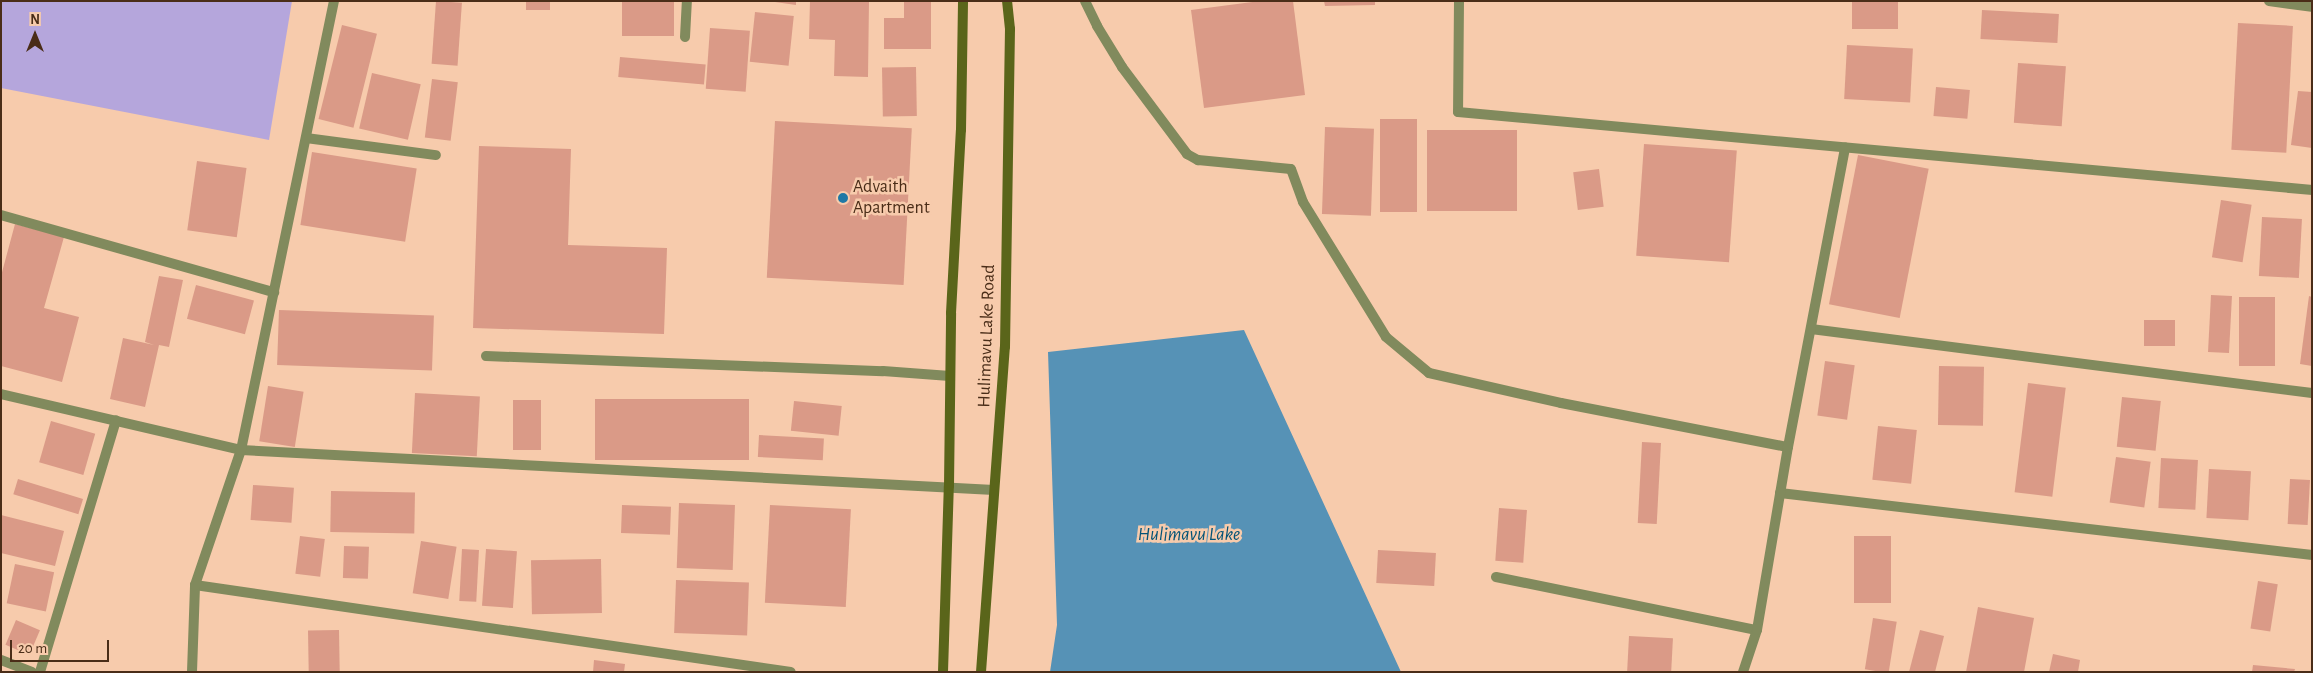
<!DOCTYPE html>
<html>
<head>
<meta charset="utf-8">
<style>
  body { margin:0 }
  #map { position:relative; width:2313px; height:673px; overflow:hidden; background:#f7cbac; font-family:"Alegreya Sans",sans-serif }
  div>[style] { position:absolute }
  .green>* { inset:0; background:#b5a6dc }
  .water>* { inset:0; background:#5692b6 }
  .building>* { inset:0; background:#da9a87; transform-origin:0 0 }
  .service>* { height:10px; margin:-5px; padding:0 5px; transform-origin:5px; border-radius:5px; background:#818a5d }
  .minor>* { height:10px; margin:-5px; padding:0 5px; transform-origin:5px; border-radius:5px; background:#818a5d }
  .secondary>* { height:10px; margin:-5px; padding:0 5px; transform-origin:5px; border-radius:5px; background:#5a651a }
  .dots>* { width:14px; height:14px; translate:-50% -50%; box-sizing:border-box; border:2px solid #f7cbac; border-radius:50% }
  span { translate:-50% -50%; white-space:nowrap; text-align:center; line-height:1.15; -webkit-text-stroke:5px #f7cbac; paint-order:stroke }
  .poi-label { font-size:18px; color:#4a2d18 }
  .left { translate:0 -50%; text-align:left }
  .street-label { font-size:18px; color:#4a2d18 }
  .water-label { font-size:19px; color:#035377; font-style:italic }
  .frame { position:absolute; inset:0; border:2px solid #4a2d18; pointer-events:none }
  .north { position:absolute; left:10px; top:10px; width:50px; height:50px; -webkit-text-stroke:4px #f7cbac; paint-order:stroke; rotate:0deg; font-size:14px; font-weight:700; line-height:20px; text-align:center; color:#4a2d18 }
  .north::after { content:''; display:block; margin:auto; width:18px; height:22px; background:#4a2d18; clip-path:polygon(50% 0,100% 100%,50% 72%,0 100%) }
  .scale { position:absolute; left:10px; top:640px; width:99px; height:22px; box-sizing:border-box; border:2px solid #4a2d18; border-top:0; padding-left:6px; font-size:15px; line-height:18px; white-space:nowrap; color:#4a2d18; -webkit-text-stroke:4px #f7cbac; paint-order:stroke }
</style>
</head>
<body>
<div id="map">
  <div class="green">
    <i style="clip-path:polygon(1px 1px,292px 1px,269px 140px,1px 88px)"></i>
  </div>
  <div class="water">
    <i style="clip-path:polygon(1244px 330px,1401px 672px,1050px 672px,1057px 625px,1048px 352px)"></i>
  </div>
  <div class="building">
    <i style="left:436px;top:1px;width:26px;height:63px;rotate:4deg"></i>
    <i style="left:526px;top:1px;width:24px;height:9px"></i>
    <i style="left:622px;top:1px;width:52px;height:35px"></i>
    <i style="clip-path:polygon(768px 1px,796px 1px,796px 5px)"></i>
    <i style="clip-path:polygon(810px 1px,869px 1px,868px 77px,834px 76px,835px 40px,809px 39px)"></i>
    <i style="clip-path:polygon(904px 1px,931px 1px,931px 49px,884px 49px,884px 18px,904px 18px)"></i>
    <i style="clip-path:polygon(1260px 1px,1293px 1px,1305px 95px,1204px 108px,1191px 10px)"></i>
    <i style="clip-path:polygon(1324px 1px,1375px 1px,1375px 5px,1325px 6px)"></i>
    <i style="left:1852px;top:1px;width:46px;height:28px"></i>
    <i style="left:1982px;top:10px;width:77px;height:29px;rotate:3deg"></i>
    <i style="left:755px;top:12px;width:39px;height:50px;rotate:6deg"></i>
    <i style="left:2238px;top:23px;width:55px;height:127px;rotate:3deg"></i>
    <i style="left:342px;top:25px;width:36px;height:97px;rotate:14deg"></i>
    <i style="left:710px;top:28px;width:40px;height:61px;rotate:4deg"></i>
    <i style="left:1847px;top:45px;width:66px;height:54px;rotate:3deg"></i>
    <i style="left:620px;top:57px;width:86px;height:20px;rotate:5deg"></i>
    <i style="left:2018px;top:63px;width:48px;height:60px;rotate:4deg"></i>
    <i style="left:916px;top:67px;width:49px;height:34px;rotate:89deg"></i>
    <i style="left:372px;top:73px;width:50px;height:57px;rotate:13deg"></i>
    <i style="left:432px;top:79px;width:26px;height:59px;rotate:7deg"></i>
    <i style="left:1936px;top:87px;width:34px;height:29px;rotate:5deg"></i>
    <i style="clip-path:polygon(2298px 91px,2312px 92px,2312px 148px,2291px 145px)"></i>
    <i style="left:1380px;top:119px;width:37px;height:93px"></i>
    <i style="left:775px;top:121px;width:137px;height:157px;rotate:3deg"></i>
    <i style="left:1325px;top:127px;width:49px;height:87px;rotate:2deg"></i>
    <i style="left:1427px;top:130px;width:90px;height:81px"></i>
    <i style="left:1644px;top:144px;width:93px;height:112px;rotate:4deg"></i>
    <i style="clip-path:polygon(479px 146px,571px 149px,568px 245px,667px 248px,664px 334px,473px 328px)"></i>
    <i style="left:312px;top:152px;width:106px;height:74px;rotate:9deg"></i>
    <i style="left:1858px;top:155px;width:72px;height:152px;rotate:11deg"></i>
    <i style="left:197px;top:161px;width:50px;height:70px;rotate:8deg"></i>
    <i style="left:1599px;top:169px;width:38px;height:26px;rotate:83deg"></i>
    <i style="left:2221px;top:200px;width:31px;height:58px;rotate:9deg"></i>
    <i style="left:2262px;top:217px;width:40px;height:59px;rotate:3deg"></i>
    <i style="clip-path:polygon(15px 224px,64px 237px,44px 308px,79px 317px,62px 382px,1px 366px,1px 276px)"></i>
    <i style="clip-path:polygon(159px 276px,183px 280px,169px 347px,159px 345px,145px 407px,110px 399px,123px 338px,154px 345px,145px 342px)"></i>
    <i style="left:196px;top:285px;width:60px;height:35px;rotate:15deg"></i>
    <i style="left:2211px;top:295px;width:21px;height:57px;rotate:3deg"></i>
    <i style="clip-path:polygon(2309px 296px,2312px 297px,2312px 366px,2300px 364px)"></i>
    <i style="left:2239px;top:297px;width:36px;height:69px"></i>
    <i style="left:279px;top:310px;width:155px;height:55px;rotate:2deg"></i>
    <i style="left:2144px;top:320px;width:31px;height:26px"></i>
    <i style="left:1825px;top:361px;width:30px;height:55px;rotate:8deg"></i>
    <i style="left:1939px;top:366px;width:45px;height:59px;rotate:1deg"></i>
    <i style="left:2028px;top:383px;width:38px;height:110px;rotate:7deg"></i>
    <i style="left:268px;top:386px;width:36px;height:56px;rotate:9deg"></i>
    <i style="left:415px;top:393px;width:65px;height:60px;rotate:3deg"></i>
    <i style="left:2122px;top:397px;width:39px;height:50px;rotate:6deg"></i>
    <i style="left:749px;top:399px;width:61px;height:154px;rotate:90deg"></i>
    <i style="left:541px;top:400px;width:50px;height:28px;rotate:90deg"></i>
    <i style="left:794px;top:401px;width:48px;height:30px;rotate:6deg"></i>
    <i style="left:51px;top:421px;width:46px;height:43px;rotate:16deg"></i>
    <i style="left:1878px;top:426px;width:39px;height:54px;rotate:6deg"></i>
    <i style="left:759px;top:435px;width:65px;height:22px;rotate:3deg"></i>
    <i style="left:1642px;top:442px;width:19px;height:81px;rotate:3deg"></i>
    <i style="left:2116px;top:457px;width:35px;height:46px;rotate:8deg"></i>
    <i style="left:2161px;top:458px;width:37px;height:50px;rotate:3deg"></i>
    <i style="left:2209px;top:469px;width:42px;height:49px;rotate:3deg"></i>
    <i style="left:18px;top:479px;width:68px;height:16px;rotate:17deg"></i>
    <i style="left:2290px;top:479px;width:20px;height:45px;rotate:3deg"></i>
    <i style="left:253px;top:485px;width:41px;height:35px;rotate:4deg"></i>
    <i style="left:331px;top:491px;width:84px;height:41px;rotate:1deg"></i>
    <i style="left:679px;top:503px;width:56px;height:65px;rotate:2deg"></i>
    <i style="left:622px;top:505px;width:49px;height:28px;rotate:2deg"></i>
    <i style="left:770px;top:505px;width:81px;height:98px;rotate:3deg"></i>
    <i style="left:1499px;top:508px;width:28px;height:53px;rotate:4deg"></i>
    <i style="clip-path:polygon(1px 515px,64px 531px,55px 566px,1px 553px)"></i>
    <i style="left:300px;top:536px;width:25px;height:38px;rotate:7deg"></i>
    <i style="left:1854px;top:536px;width:37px;height:67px"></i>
    <i style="left:421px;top:541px;width:36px;height:53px;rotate:9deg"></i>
    <i style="left:344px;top:546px;width:25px;height:32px;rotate:2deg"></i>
    <i style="left:462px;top:549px;width:17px;height:52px;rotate:3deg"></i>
    <i style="left:486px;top:549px;width:31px;height:57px;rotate:4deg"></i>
    <i style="left:1378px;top:550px;width:58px;height:33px;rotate:3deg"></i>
    <i style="left:601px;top:559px;width:54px;height:70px;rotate:89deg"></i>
    <i style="left:15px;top:564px;width:40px;height:40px;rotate:12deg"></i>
    <i style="left:676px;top:580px;width:73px;height:53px;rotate:2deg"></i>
    <i style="left:2258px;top:581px;width:20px;height:48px;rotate:9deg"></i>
    <i style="clip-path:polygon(1978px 607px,2034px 618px,2024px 672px,1966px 672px)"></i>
    <i style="left:1873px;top:618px;width:24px;height:52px;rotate:9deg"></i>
    <i style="left:16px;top:620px;width:26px;height:27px;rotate:23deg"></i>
    <i style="left:339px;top:630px;width:42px;height:31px;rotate:89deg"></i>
    <i style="clip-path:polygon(1920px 630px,1944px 636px,1935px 672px,1909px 672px)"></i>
    <i style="left:1629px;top:636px;width:44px;height:36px;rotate:3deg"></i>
    <i style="clip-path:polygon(2053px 654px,2080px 660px,2078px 672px,2049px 672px)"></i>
    <i style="clip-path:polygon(594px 660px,625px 664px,624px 672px,593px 672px)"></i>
    <i style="clip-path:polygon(2253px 665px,2295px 669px,2294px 672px,2252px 672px)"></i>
  </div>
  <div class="service">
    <i style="left:486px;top:356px;width:397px;rotate:2.2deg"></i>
    <i style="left:883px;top:371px;width:67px;rotate:4.3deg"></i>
  </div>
  <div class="minor">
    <i style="left:1085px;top:1px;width:28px;rotate:64deg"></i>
    <i style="left:1097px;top:26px;width:48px;rotate:58.6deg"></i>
    <i style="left:1122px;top:67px;width:109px;rotate:53.2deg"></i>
    <i style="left:1187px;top:154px;width:13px;rotate:29deg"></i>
    <i style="left:1198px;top:160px;width:93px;rotate:5.5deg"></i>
    <i style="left:1291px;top:169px;width:35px;rotate:70deg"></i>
    <i style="left:1303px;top:202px;width:158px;rotate:58.4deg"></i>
    <i style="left:1386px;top:337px;width:56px;rotate:39.9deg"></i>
    <i style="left:1429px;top:373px;width:135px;rotate:12.8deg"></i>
    <i style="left:1561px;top:403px;width:231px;rotate:11deg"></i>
    <i style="left:1459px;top:1px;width:111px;rotate:90.5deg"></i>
    <i style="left:1458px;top:112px;width:858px;rotate:5.22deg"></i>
    <i style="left:2269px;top:1px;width:43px;rotate:7.9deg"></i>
    <i style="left:685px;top:37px;width:36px;rotate:-87deg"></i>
    <i style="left:306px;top:138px;width:131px;rotate:7.5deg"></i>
    <i style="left:1px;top:215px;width:284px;rotate:15.8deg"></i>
    <i style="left:1811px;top:329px;width:505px;rotate:7.28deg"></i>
    <i style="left:1px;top:394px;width:246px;rotate:13.1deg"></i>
    <i style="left:241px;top:450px;width:754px;rotate:3.04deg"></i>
    <i style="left:1780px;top:493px;width:536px;rotate:6.65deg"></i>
    <i style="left:1496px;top:577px;width:266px;rotate:11.5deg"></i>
    <i style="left:195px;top:585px;width:602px;rotate:8.3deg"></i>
    <i style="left:1px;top:660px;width:33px;rotate:21deg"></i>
    <i style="left:40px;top:672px;width:263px;rotate:-73.2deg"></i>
    <i style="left:192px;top:672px;width:87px;rotate:-88deg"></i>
    <i style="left:195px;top:585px;width:143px;rotate:-71.2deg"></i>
    <i style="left:241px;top:450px;width:459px;rotate:-78.3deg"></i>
    <i style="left:1743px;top:672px;width:44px;rotate:-71.6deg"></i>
    <i style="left:1757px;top:630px;width:186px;rotate:-80.4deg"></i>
    <i style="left:1788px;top:447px;width:305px;rotate:-79.2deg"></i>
  </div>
  <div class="secondary">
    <i style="left:943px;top:672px;width:186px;rotate:-88.2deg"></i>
    <i style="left:949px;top:486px;width:173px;rotate:-89.3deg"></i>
    <i style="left:951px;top:313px;width:183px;rotate:-86.9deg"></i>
    <i style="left:961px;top:130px;width:129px;rotate:-89.1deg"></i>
    <i style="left:981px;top:672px;width:326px;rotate:-85.8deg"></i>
    <i style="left:1005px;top:347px;width:318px;rotate:-89.1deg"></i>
    <i style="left:1010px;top:29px;width:28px;rotate:-96deg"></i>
  </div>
  <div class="dots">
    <i style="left:843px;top:198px;background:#1e78a6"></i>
  </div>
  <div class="poi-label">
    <span class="left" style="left:853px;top:198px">Advaith<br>Apartment</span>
  </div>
  <div class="street-label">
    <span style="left:987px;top:336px;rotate:-88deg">Hulimavu Lake Road</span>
  </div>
  <div class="water-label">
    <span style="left:1189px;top:535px">Hulimavu Lake</span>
  </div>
  <div class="frame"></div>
  <div class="north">N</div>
  <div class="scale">20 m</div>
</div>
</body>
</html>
